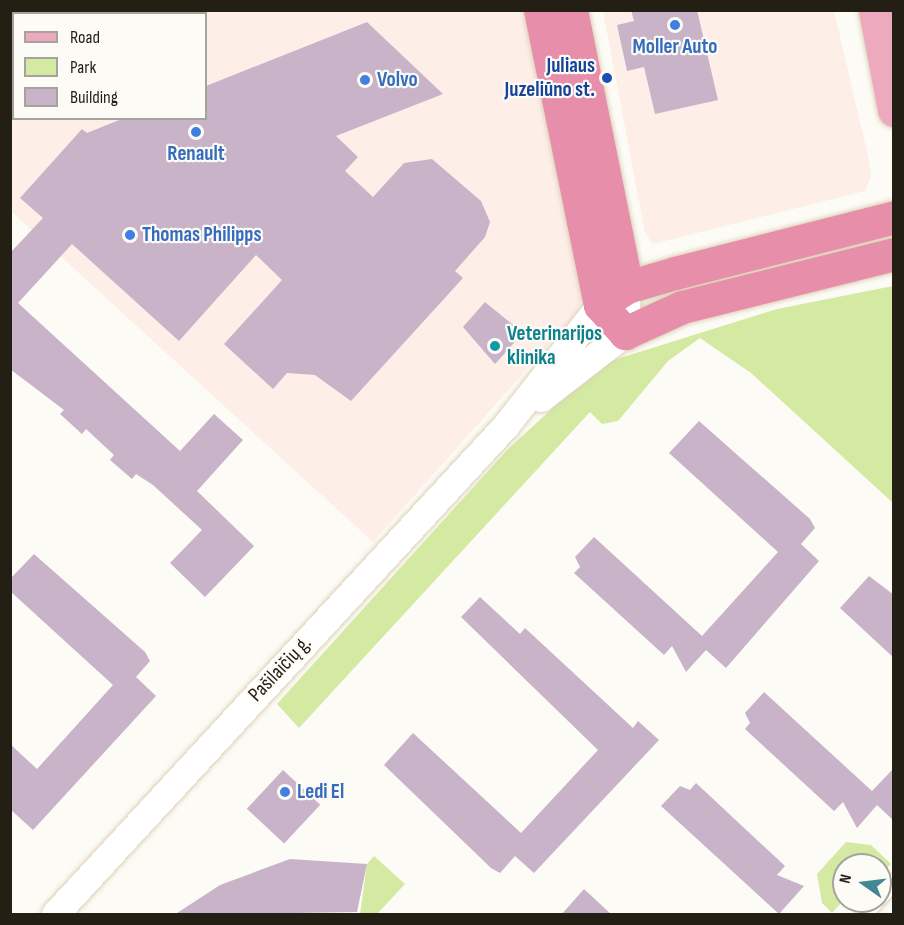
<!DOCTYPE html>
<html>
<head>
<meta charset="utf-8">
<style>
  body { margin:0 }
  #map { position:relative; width:904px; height:925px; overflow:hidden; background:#fdfbf6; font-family:"Sofia Sans Condensed",sans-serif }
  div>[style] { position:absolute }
  .commercial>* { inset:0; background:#fdeee8 }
  .green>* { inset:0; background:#d4eaa2 }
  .building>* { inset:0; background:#c8b3c8; transform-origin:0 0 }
  .roads { filter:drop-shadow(0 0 2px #dcd2b8) drop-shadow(0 0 2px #dcd2b8) }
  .pedestrian>* { height:16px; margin:-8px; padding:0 8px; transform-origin:8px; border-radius:8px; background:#fff }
  .tertiary>* { height:27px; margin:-13.5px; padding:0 13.5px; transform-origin:13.5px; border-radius:13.5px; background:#fff }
  .primary>* { height:33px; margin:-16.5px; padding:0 16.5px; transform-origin:16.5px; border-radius:16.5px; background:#edaabf }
  .trunk>* { height:33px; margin:-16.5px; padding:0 16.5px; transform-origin:16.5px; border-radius:16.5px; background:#e78eaa }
  .dots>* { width:16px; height:16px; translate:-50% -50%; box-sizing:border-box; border:3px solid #fdfbf6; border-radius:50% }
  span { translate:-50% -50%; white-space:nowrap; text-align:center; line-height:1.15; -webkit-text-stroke:4.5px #fdfbf6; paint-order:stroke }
  .shop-label { font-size:21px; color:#366cbe; font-weight:700 }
  .left { translate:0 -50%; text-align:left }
  .transit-label { font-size:21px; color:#164399; font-weight:700 }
  .right { translate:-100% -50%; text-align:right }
  .culture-label { font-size:21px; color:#0d838f; font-weight:700 }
  .street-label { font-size:21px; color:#231f15 }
  .frame { position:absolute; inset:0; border:12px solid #231f15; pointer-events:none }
  .legend { position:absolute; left:12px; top:12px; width:195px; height:108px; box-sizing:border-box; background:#fdfbf6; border:2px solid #a6a39c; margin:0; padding:8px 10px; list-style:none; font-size:18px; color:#231f15 }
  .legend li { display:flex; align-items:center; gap:12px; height:30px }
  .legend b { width:30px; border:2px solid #a6a39c }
  .north { position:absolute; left:832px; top:853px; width:60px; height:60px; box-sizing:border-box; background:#fdfbf6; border:2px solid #a6a39c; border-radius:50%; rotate:284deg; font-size:16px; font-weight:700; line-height:24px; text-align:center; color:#231f15 }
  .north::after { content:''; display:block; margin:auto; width:21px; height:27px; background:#428794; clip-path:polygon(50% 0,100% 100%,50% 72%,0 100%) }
</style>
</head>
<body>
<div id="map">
  <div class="commercial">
    <i style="clip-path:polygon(97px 10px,529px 11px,583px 285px,578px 312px,373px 542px,11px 211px,10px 36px,14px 118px,206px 118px,206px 14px,87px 13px)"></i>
    <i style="clip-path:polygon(603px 11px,834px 11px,868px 156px,871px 176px,865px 191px,653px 244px,645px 233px)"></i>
  </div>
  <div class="green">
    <i style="clip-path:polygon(893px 286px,893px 503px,751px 373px,700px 338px,668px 361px,618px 421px,602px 424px,590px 412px,299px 728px,277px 704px,507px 450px,601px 364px,777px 309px)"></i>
    <i style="clip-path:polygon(846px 842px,871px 845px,891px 864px,880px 875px,880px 865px,844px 865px,844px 900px,832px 913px,822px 903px,817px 874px)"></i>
    <i style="clip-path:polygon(374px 856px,405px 884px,377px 914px,360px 914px,367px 864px)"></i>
  </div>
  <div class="building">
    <i style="clip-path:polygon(631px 10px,697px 10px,718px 100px,655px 114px,644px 67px,627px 71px,617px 25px,634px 21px)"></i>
    <i style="clip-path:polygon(367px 22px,443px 94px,336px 136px,358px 157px,345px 171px,373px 197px,404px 163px,432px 159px,481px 201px,490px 222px,485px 237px,455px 271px,463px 278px,351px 401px,315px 375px,287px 373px,273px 389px,224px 344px,282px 280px,256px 255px,179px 341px,72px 244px,18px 303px,180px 451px,214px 414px,243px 440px,197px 491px,254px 546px,205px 597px,170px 563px,202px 530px,153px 485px,136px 474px,132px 479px,110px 460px,114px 455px,86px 429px,82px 434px,60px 414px,64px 410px,10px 369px,10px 253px,43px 218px,20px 198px,82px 129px,87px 133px,124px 118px,206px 118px,206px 86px)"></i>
    <i style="clip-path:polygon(485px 302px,523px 333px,495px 364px,463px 327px)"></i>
    <i style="clip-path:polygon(699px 421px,810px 519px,815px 528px,801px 544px,819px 561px,726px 668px,706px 650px,686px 672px,672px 646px,664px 655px,574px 573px,580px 567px,575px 557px,594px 537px,702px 636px,778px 552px,669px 453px)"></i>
    <i style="clip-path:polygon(34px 554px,145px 652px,150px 661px,136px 677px,156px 696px,33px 830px,10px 809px,10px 744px,37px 769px,113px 685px,10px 591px,10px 579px)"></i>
    <i style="clip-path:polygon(869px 576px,894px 595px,894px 658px,840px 608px)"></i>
    <i style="clip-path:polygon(480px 597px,520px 634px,525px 628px,633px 728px,638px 721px,659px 740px,534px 873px,515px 856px,500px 873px,491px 868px,384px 765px,413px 733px,521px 833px,598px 750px,461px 617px)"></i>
    <i style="clip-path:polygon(764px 692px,872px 791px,894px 768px,894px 821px,877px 805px,857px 828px,843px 802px,834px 811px,745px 729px,750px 723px,745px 713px)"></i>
    <i style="left:283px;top:770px;width:51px;height:53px;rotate:43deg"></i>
    <i style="clip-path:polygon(696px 783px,785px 866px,777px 875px,804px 886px,779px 914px,661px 806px,680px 786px,690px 790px)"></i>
    <i style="clip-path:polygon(290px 859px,367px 864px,357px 912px,174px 915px,220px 885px)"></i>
    <i style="clip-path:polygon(584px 889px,612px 915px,561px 915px)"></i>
  </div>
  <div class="roads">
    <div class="pedestrian">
      <i style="left:880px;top:897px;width:21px;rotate:-47deg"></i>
      <i style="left:864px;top:914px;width:18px;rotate:-47deg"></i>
    </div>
    <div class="tertiary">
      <i style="left:541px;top:398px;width:106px;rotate:-37.7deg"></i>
      <i style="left:625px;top:333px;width:46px;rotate:-87.5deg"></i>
      <i style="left:55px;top:914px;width:665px;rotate:-47.31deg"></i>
      <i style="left:506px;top:425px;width:152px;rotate:-51.9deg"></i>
    </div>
    <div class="primary">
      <i style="left:875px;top:10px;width:102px;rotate:79.2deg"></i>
    </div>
    <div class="trunk">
      <i style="left:540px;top:10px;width:301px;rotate:78.5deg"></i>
      <i style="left:600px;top:305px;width:38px;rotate:48deg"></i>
      <i style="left:625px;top:333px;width:63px;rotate:-24.5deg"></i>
      <i style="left:682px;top:307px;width:219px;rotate:-14deg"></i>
      <i style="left:571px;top:10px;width:283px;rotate:78.6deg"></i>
      <i style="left:600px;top:305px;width:32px;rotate:-34deg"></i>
      <i style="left:627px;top:287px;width:50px;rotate:-16.3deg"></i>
      <i style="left:675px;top:273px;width:226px;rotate:-14.3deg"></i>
    </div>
  </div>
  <div class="dots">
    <i style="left:675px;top:25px;background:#3f7fe0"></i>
    <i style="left:607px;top:78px;background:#1a4fb4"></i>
    <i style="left:365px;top:80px;background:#3f7fe0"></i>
    <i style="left:196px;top:132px;background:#3f7fe0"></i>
    <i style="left:130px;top:235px;background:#3f7fe0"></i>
    <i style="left:495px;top:346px;background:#0f9aa8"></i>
    <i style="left:285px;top:792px;background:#3f7fe0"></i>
  </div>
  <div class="shop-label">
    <span style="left:675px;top:47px">Moller Auto</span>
    <span class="left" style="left:377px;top:80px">Volvo</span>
    <span style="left:196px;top:154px">Renault</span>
    <span class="left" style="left:142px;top:235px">Thomas Philipps</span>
    <span class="left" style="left:297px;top:792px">Ledi El</span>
  </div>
  <div class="transit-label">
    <span class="right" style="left:595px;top:78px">Juliaus<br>Juzeliūno st.</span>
  </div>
  <div class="culture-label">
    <span class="left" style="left:507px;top:346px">Veterinarijos<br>klinika</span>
  </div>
  <div class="street-label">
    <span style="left:280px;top:669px;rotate:-47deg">Pašilaičių g.</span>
  </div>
  <div class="frame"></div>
  <ul class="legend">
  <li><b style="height:8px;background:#edaabf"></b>Road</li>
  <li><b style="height:16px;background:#d4eaa2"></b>Park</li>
  <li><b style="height:16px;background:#c8b3c8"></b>Building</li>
  </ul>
  <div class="north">N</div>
</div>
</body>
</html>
